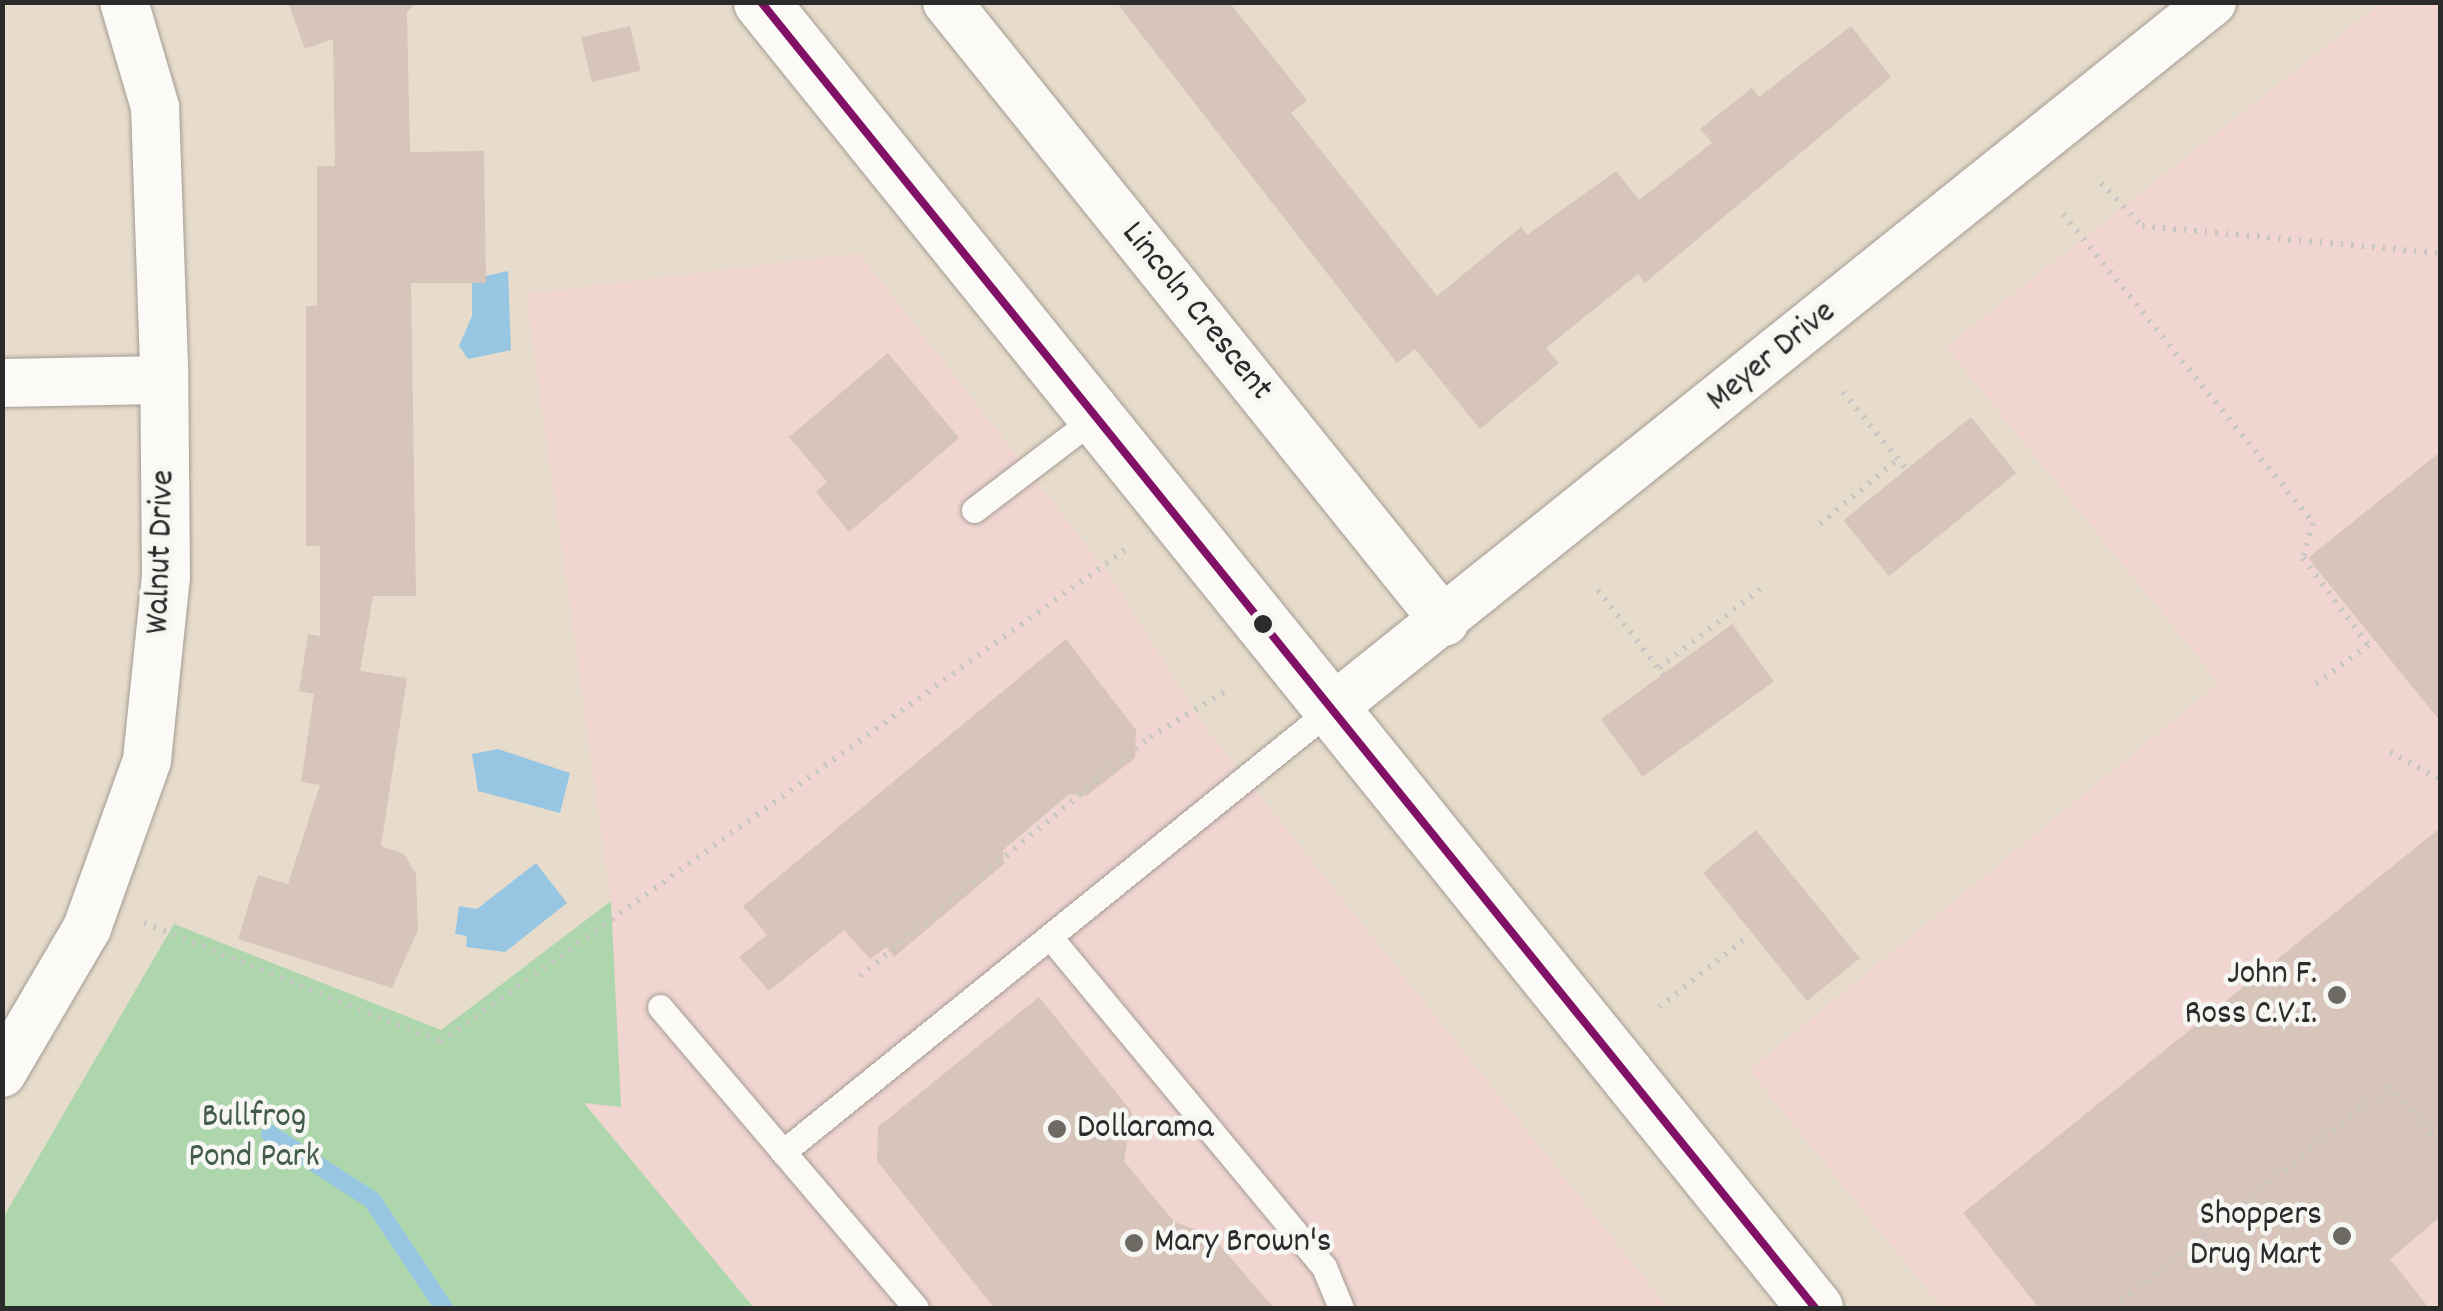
<!DOCTYPE html>
<html>
<head>
<meta charset="utf-8">
<style>
  body { margin:0 }
  #map { position:relative; width:2443px; height:1311px; overflow:hidden; background:#e7dccc; font-family:Dekko,sans-serif }
  div>[style] { position:absolute }
  .built>* { inset:0; background:#f0d5d1 }
  .green>* { inset:0; background:#add6ad }
  .water>* { inset:0; background:#97c6e3 }
  .stream>* { height:18px; margin:-9px; padding:0 9px; transform-origin:9px; border-radius:9px; background:#97c6e3 }
  .building>* { inset:0; background:#d7c4ba; transform-origin:0 0 }
  .path>* { height:6px; margin-top:-3px; transform-origin:0; background:repeating-linear-gradient(90deg,#c9c7c3 0 2.5px,transparent 0 10.5px) }
  .roads { filter:drop-shadow(0 0 2px #a39c93) drop-shadow(0 0 2px #a39c93) }
  .service>* { height:25px; margin:-12.5px; padding:0 12.5px; transform-origin:12.5px; border-radius:12.5px; background:#fbfaf7 }
  .minor>* { height:48px; margin:-24px; padding:0 24px; transform-origin:24px; border-radius:24px; background:#fbfaf7 }
  .secondary>* { height:55px; margin:-27.5px; padding:0 27.5px; transform-origin:27.5px; border-radius:27.5px; background:#fbfaf7 }
  .bus-1>* { height:8px; margin:-4px; padding:0 4px; transform-origin:4px; border-radius:4px; background:#811167 }
  .dots>* { width:28px; height:28px; translate:-50% -50%; box-sizing:border-box; border:5px solid #f6f6f2; border-radius:50% }
  span { translate:-50% -50%; white-space:nowrap; text-align:center; line-height:1.15; -webkit-text-stroke:9px #f6f6f2; paint-order:stroke }
  .street-label { font-size:35px; color:#2b2b2b }
  .poi-label { font-size:35px; color:#2b2b2b }
  .right { translate:-100% -50%; text-align:right }
  .left { translate:0 -50%; text-align:left }
  .park-label { font-size:35px; color:#445d4a }
  .frame { position:absolute; inset:0; border:5px solid #2b2b2b; pointer-events:none }
</style>
</head>
<body>
<div id="map">
  <div class="built">
    <i style="clip-path:polygon(2381px 3px,2440px 3px,2440px 1308px,1942px 1308px,1749px 1070px,2219px 683px,1946px 347px)"></i>
    <i style="clip-path:polygon(859px 253px,1114px 581px,1202px 723px,1668px 1308px,754px 1308px,583px 1102px,620px 1107px,611px 901px,526px 294px)"></i>
  </div>
  <div class="green">
    <i style="clip-path:polygon(611px 901px,621px 1107px,584px 1103px,754px 1308px,3px 1308px,3px 1218px,174px 924px,441px 1030px)"></i>
  </div>
  <div class="water">
    <i style="clip-path:polygon(508px 271px,511px 350px,468px 359px,459px 346px,472px 316px,472px 279px)"></i>
    <i style="clip-path:polygon(498px 749px,570px 773px,560px 813px,478px 791px,472px 754px)"></i>
    <i style="clip-path:polygon(536px 863px,567px 903px,505px 952px,466px 947px,467px 936px,455px 934px,459px 906px,477px 909px)"></i>
  </div>
  <div class="stream">
    <i style="left:270px;top:1134px;width:121px;rotate:32.9deg"></i>
    <i style="left:372px;top:1200px;width:130px;rotate:56.3deg"></i>
  </div>
  <div class="building">
    <i style="clip-path:polygon(288px 2px,417px 2px,407px 12px,410px 152px,484px 151px,486px 283px,411px 283px,416px 596px,373px 596px,360px 671px,407px 678px,381px 846px,404px 854px,416px 874px,418px 930px,392px 988px,238px 939px,258px 875px,288px 884px,320px 785px,301px 782px,314px 694px,299px 691px,308px 634px,320px 636px,320px 546px,306px 546px,306px 306px,317px 306px,317px 166px,335px 166px,333px 39px,305px 49px)"></i>
    <i style="clip-path:polygon(1116px 2px,1229px 2px,1307px 100px,1291px 113px,1437px 296px,1521px 227px,1527px 235px,1616px 171px,1639px 200px,1712px 143px,1700px 129px,1752px 88px,1759px 97px,1851px 26px,1891px 77px,1645px 283px,1638px 274px,1546px 348px,1559px 363px,1480px 429px,1415px 349px,1397px 363px)"></i>
    <i style="left:630px;top:26px;width:46px;height:50px;rotate:77deg"></i>
    <i style="clip-path:polygon(888px 353px,959px 438px,849px 532px,816px 492px,827px 482px,789px 437px)"></i>
    <i style="left:1971px;top:417px;width:72px;height:164px;rotate:51deg"></i>
    <i style="clip-path:polygon(2440px 452px,2440px 721px,2308px 558px)"></i>
    <i style="left:1732px;top:624px;width:71px;height:162px;rotate:54deg"></i>
    <i style="clip-path:polygon(1066px 639px,1136px 730px,1135px 758px,1086px 796px,1069px 794px,1003px 850px,1004px 864px,894px 957px,886px 947px,870px 959px,844px 930px,769px 991px,739px 957px,767px 935px,743px 906px)"></i>
    <i style="clip-path:polygon(2440px 828px,2440px 1217px,2390px 1259px,2429px 1308px,2039px 1308px,1963px 1213px)"></i>
    <i style="left:1756px;top:830px;width:165px;height:68px;rotate:51deg"></i>
    <i style="clip-path:polygon(1039px 997px,1132px 1112px,1124px 1161px,1174px 1222px,1210px 1234px,1274px 1308px,994px 1308px,877px 1161px,878px 1127px)"></i>
  </div>
  <div class="path">
    <i style="left:2101px;top:183px;width:59px;rotate:46.4deg"></i>
    <i style="left:2142px;top:226px;width:299px;rotate:5.2deg"></i>
    <i style="left:2063px;top:214px;width:397px;rotate:51deg"></i>
    <i style="left:2313px;top:523px;width:36px;rotate:106deg"></i>
    <i style="left:2303px;top:558px;width:109px;rotate:53.2deg"></i>
    <i style="left:1843px;top:392px;width:101px;rotate:50.6deg"></i>
    <i style="left:1820px;top:524px;width:102px;rotate:-39.8deg"></i>
    <i style="left:1598px;top:590px;width:110px;rotate:52.4deg"></i>
    <i style="left:1659px;top:668px;width:132px;rotate:-37.9deg"></i>
    <i style="left:2316px;top:684px;width:74px;rotate:-36.7deg"></i>
    <i style="left:2390px;top:752px;width:57px;rotate:28.4deg"></i>
    <i style="left:144px;top:923px;width:320px;rotate:21.8deg"></i>
    <i style="left:441px;top:1042px;width:848px;rotate:-35.73deg"></i>
    <i style="left:860px;top:976px;width:376px;rotate:-39.5deg"></i>
    <i style="left:1150px;top:737px;width:87px;rotate:-31.3deg"></i>
    <i style="left:1659px;top:1007px;width:116px;rotate:-38.4deg"></i>
    <i style="left:2113px;top:1308px;width:356px;rotate:-38.8deg"></i>
    <i style="left:2390px;top:1085px;width:78px;rotate:50.2deg"></i>
  </div>
  <div class="roads">
    <div class="service">
      <i style="left:974px;top:510px;width:153px;rotate:-37.3deg"></i>
      <i style="left:1050px;top:937px;width:429px;rotate:50.3deg"></i>
      <i style="left:1324px;top:1267px;width:44px;rotate:67.5deg"></i>
      <i style="left:660px;top:1007px;width:395px;rotate:49.6deg"></i>
      <i style="left:783px;top:1152px;width:705px;rotate:-38.95deg"></i>
    </div>
    <div class="minor">
      <i style="left:947px;top:2px;width:795px;rotate:51.23deg"></i>
      <i style="left:2px;top:383px;width:162px;rotate:-1.1deg"></i>
      <i style="left:1331px;top:709px;width:1130px;rotate:-38.75deg"></i>
      <i style="left:2px;top:1073px;width:168px;rotate:-59.6deg"></i>
      <i style="left:87px;top:928px;width:178px;rotate:-70.3deg"></i>
      <i style="left:147px;top:760px;width:184px;rotate:-84.1deg"></i>
      <i style="left:166px;top:577px;width:212px;rotate:-90.5deg"></i>
      <i style="left:164px;top:365px;width:258px;rotate:-92deg"></i>
      <i style="left:155px;top:107px;width:109px;rotate:-106.4deg"></i>
    </div>
    <div class="secondary">
      <i style="left:761px;top:2px;width:1678px;rotate:51.09deg"></i>
    </div>
  </div>
  <div class="bus-1">
    <i style="left:761px;top:2px;width:1678px;rotate:51.09deg"></i>
  </div>
  <div class="dots">
    <i style="left:1263px;top:624px;background:#2b2b2b"></i>
    <i style="left:2337px;top:995px;background:#6d6963"></i>
    <i style="left:1057px;top:1129px;background:#6d6963"></i>
    <i style="left:2342px;top:1236px;background:#6d6963"></i>
    <i style="left:1134px;top:1243px;background:#6d6963"></i>
  </div>
  <div class="street-label">
    <span style="left:1196px;top:312px;rotate:51deg">Lincoln Crescent</span>
    <span style="left:1772px;top:357px;rotate:-39deg">Meyer Drive</span>
    <span style="left:162px;top:552px;rotate:-88deg">Walnut Drive</span>
  </div>
  <div class="poi-label">
    <span class="right" style="left:2317px;top:995px">John F.<br>Ross C.V.I.</span>
    <span class="left" style="left:1077px;top:1129px">Dollarama</span>
    <span class="right" style="left:2322px;top:1236px">Shoppers<br>Drug Mart</span>
    <span class="left" style="left:1154px;top:1243px">Mary Brown's</span>
  </div>
  <div class="park-label">
    <span style="left:254px;top:1138px">Bullfrog<br>Pond Park</span>
  </div>
  <div class="frame"></div>
</div>
</body>
</html>
